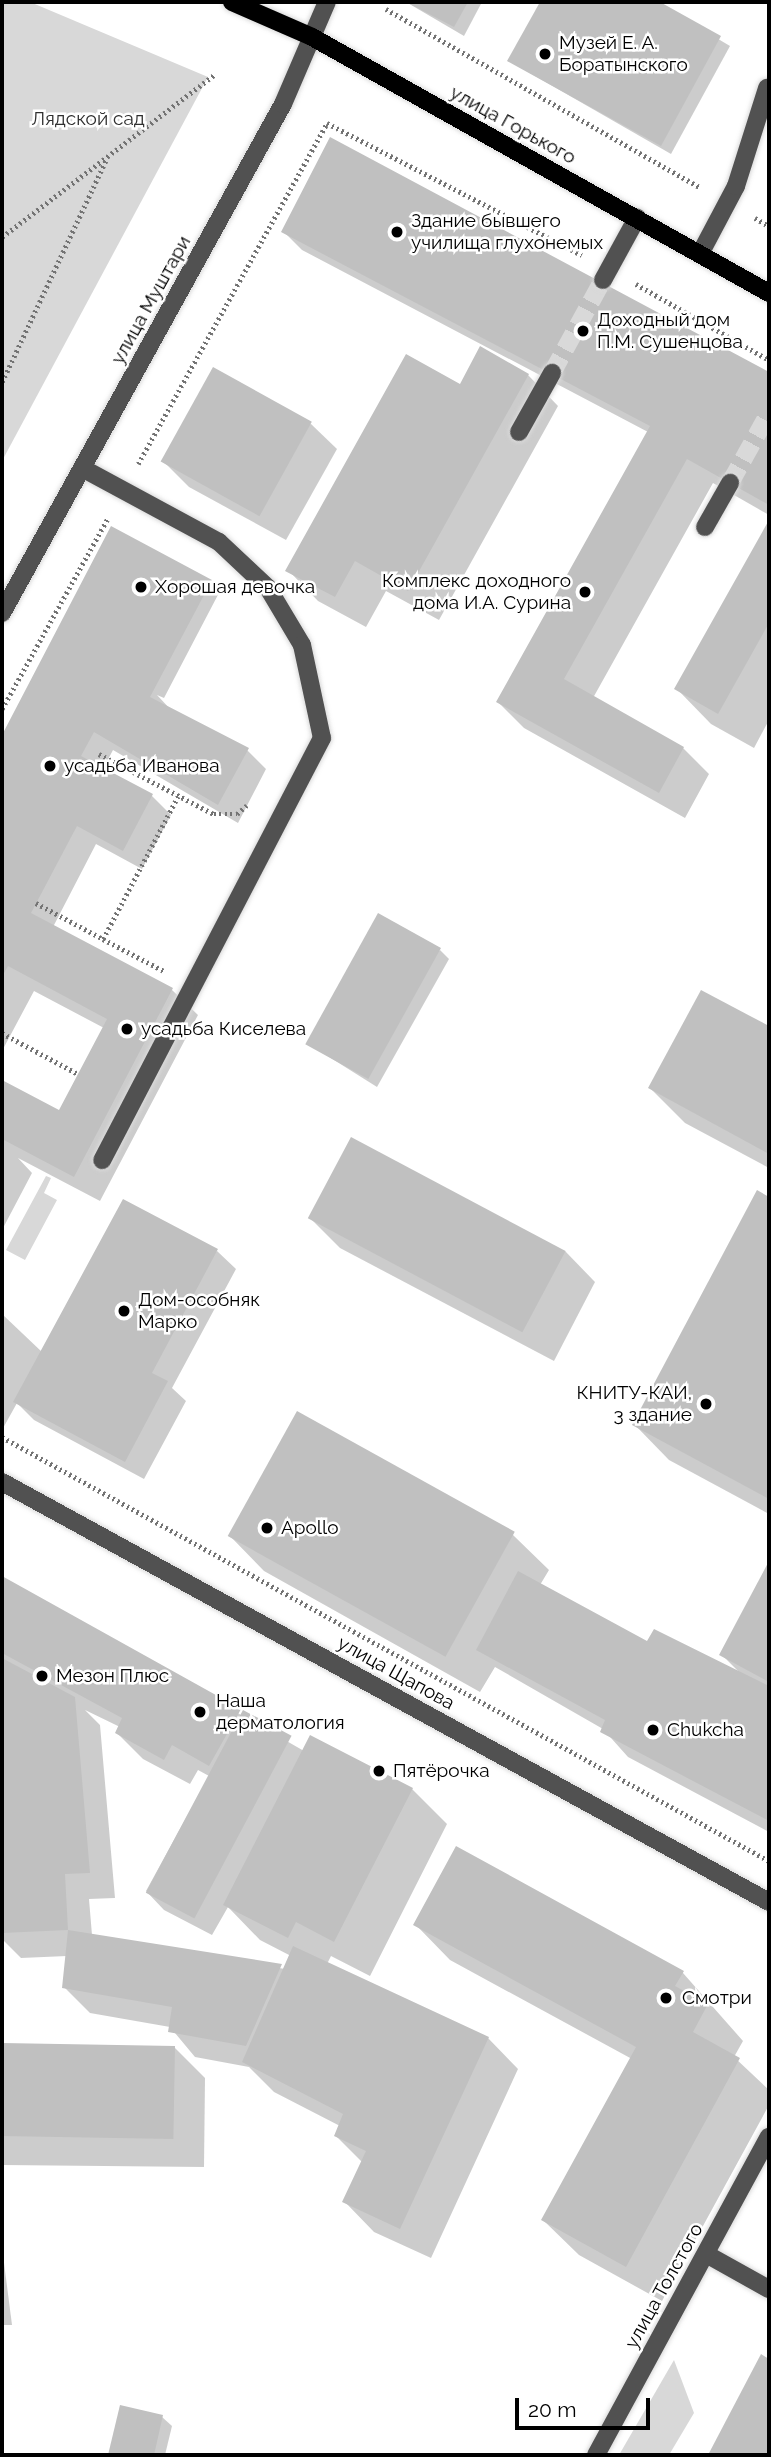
<!DOCTYPE html>
<html>
<head>
<meta charset="utf-8">
<style>
  body { margin:0 }
  #map { position:relative; width:771px; height:2457px; overflow:hidden; background:#fff; font-family:Raleway,sans-serif }
  div>[style] { position:absolute }
  .green>* { inset:0; background:#d8d8d8 }
  .shadow>* { inset:0; background:#0003 }
  .building>* { inset:0; background:#c0c0c0; transform-origin:0 0 }
  .minor-tunnel>* { height:18px; margin-top:-9px; transform-origin:0; background:repeating-linear-gradient(90deg,#d9d9d9 0 18px,transparent 0 27px) }
  .path>* { height:4.5px; margin-top:-2.25px; transform-origin:0; background:repeating-linear-gradient(90deg,#737373 0 2px,transparent 0 5.5px) }
  .roads { filter:drop-shadow(0 0 2px #dbdbdb) drop-shadow(0 0 2px #dbdbdb) }
  .minor>* { height:18px; margin:-9px; padding:0 9px; transform-origin:9px; border-radius:9px; background:#515151 }
  .major>* { height:18px; margin:-9px; padding:0 9px; transform-origin:9px; border-radius:9px; background:#000 }
  .dots>* { width:19px; height:19px; translate:-50% -50%; box-sizing:border-box; border:4px solid #fff; border-radius:50% }
  span { translate:-50% -50%; white-space:nowrap; text-align:center; line-height:1.15; -webkit-text-stroke:5px #fff; paint-order:stroke }
  .poi-label { font-size:19px; color:#000 }
  .left { translate:0 -50%; text-align:left }
  .right { translate:-100% -50%; text-align:right }
  .park-label { font-size:19px; color:#2f2f2f }
  .street-label { font-size:19px; color:#000 }
  .frame { position:absolute; inset:0; border:4px solid #000; pointer-events:none }
  .scale { position:absolute; left:515px; top:2398px; width:135px; height:32px; box-sizing:border-box; border:4px solid #000; border-top:0; padding-left:9px; font-size:21px; line-height:24px; white-space:nowrap; color:#000; -webkit-text-stroke:5px #fff; paint-order:stroke }
</style>
</head>
<body>
<div id="map">
  <div class="green">
    <i style="clip-path:polygon(2px 2px,30px 2px,208px 77px,2px 461px)"></i>
    <i style="clip-path:polygon(46px 1176px,51px 1178px,44px 1193px,57px 1200px,25px 1260px,6px 1250px)"></i>
    <i style="clip-path:polygon(674px 2360px,694px 2413px,669px 2455px,619px 2455px)"></i>
  </div>
  <div class="shadow">
    <i style="clip-path:polygon(406px 2px,482px 2px,464px 36px)"></i>
    <i style="clip-path:polygon(541px 2px,656px 2px,730px 46px,671px 154px,509px 61px)"></i>
    <i style="clip-path:polygon(283px 231px,700px 336px,769px 374px,769px 515px,713px 483px,593px 698px,683px 748px,709px 774px,685px 818px,524px 728px,498px 702px,648px 432px,302px 250px)"></i>
    <i style="clip-path:polygon(528px 375px,558px 406px,439px 620px,386px 591px,366px 627px,318px 601px,288px 570px,460px 386px)"></i>
    <i style="clip-path:polygon(311px 424px,337px 449px,286px 540px,189px 487px,163px 461px)"></i>
    <i style="clip-path:polygon(769px 523px,769px 720px,754px 748px,711px 724px,676px 688px)"></i>
    <i style="clip-path:polygon(112px 529px,220px 591px,164px 698px,157px 695px,172px 711px,247px 750px,266px 769px,238px 823px,113px 750px,103px 769px,152px 796px,171px 815px,142px 869px,96px 844px,53px 927px,172px 990px,198px 1015px,100px 1201px,18px 1158px,32px 1173px,2px 1230px,2px 1082px,60px 1113px,104px 1028px,34px 991px,2px 1051px,2px 738px)"></i>
    <i style="clip-path:polygon(440px 950px,449px 959px,377px 1087px,307px 1043px)"></i>
    <i style="clip-path:polygon(701px 992px,769px 1028px,769px 1168px,685px 1123px,650px 1088px)"></i>
    <i style="clip-path:polygon(758px 1193px,769px 1199px,769px 1514px,669px 1460px,634px 1424px)"></i>
    <i style="clip-path:polygon(310px 1218px,565px 1251px,595px 1282px,554px 1361px,340px 1248px)"></i>
    <i style="clip-path:polygon(217px 1251px,236px 1269px,172px 1388px,186px 1401px,144px 1479px,34px 1420px,17px 1403px,2px 1430px,2px 1314px,42px 1352px)"></i>
    <i style="clip-path:polygon(297px 1413px,513px 1535px,549px 1570px,540px 1585px,648px 1643px,739px 1672px,721px 1654px,769px 1565px,769px 1832px,628px 1757px,603px 1729px,495px 1667px,480px 1692px,264px 1571px,229px 1535px)"></i>
    <i style="clip-path:polygon(evenodd,2px 1578px,304px 1751px,412px 1789px,447px 1824px,370px 1976px,331px 1956px,327px 1964px,488px 2038px,518px 2069px,431px 2258px,374px 2232px,344px 2201px,362px 2162px,336px 2136px,340px 2126px,274px 2092px,249px 2067px,195px 2057px,170px 2027px,90px 2013px,64px 1987px,67px 1956px,21px 1958px,2px 1939px,2px 1578px,85px 1710px,120px 1727px,117px 1733px,143px 1759px,190px 1784px,198px 1770px,209px 1776px,146px 1891px,164px 1910px,212px 1935px,228px 1907px,260px 1940px,291px 1956px,285px 1969px,92px 1935px,89px 1899px,115px 1898px,100px 1725px,85px 1710px)"></i>
    <i style="clip-path:polygon(415px 1924px,683px 1973px,743px 2041px,734px 2057px,769px 2090px,769px 2105px,662px 2301px,579px 2255px,543px 2220px,632px 2059px,450px 1960px)"></i>
    <i style="clip-path:polygon(2px 2045px,174px 2047px,205px 2078px,204px 2167px,2px 2165px)"></i>
    <i style="clip-path:polygon(2px 2247px,12px 2325px,2px 2325px)"></i>
    <i style="clip-path:polygon(761px 2357px,769px 2361px,769px 2455px,710px 2455px)"></i>
    <i style="clip-path:polygon(121px 2407px,162px 2417px,172px 2426px,165px 2455px,110px 2455px)"></i>
  </div>
  <div class="building">
    <i style="clip-path:polygon(406px 2px,468px 2px,454px 27px)"></i>
    <i style="clip-path:polygon(540px 2px,660px 2px,721px 36px,661px 146px,507px 61px)"></i>
    <i style="clip-path:polygon(330px 137px,769px 372px,769px 505px,687px 459px,564px 679px,684px 747px,659px 793px,496px 702px,650px 426px,281px 232px)"></i>
    <i style="clip-path:polygon(480px 346px,529px 374px,408px 591px,355px 561px,335px 597px,285px 571px,406px 354px,460px 384px)"></i>
    <i style="left:213px;top:367px;width:113px;height:108px;rotate:29deg"></i>
    <i style="clip-path:polygon(769px 520px,769px 623px,718px 714px,674px 689px)"></i>
    <i style="clip-path:polygon(111px 526px,212px 580px,150px 697px,249px 748px,218px 805px,94px 732px,81px 756px,153px 794px,123px 851px,77px 826px,31px 913px,173px 988px,74px 1177px,2px 1139px,2px 1080px,59px 1110px,107px 1019px,8px 966px,2px 977px,2px 735px)"></i>
    <i style="left:378px;top:913px;width:72px;height:150px;rotate:29deg"></i>
    <i style="clip-path:polygon(701px 990px,769px 1026px,769px 1154px,648px 1088px)"></i>
    <i style="left:351px;top:1137px;width:243px;height:92px;rotate:28deg"></i>
    <i style="clip-path:polygon(757px 1190px,769px 1197px,769px 1499px,632px 1425px)"></i>
    <i style="clip-path:polygon(123px 1199px,218px 1249px,152px 1373px,168px 1381px,125px 1462px,13px 1402px)"></i>
    <i style="left:297px;top:1411px;width:249px;height:143px;rotate:29deg"></i>
    <i style="clip-path:polygon(769px 1561px,769px 1682px,719px 1655px)"></i>
    <i style="clip-path:polygon(518px 1571px,647px 1641px,654px 1629px,769px 1686px,769px 1821px,600px 1732px,605px 1720px,476px 1650px)"></i>
    <i style="clip-path:polygon(2px 1576px,241px 1709px,209px 1766px,172px 1745px,164px 1760px,115px 1733px,122px 1718px,2px 1653px)"></i>
    <i style="clip-path:polygon(2px 1658px,75px 1697px,90px 1873px,65px 1874px,68px 1930px,2px 1933px)"></i>
    <i style="left:243px;top:1710px;width:55px;height:207px;rotate:28deg"></i>
    <i style="clip-path:polygon(310px 1735px,413px 1788px,334px 1942px,296px 1922px,288px 1938px,223px 1905px)"></i>
    <i style="clip-path:polygon(456px 1846px,684px 1971px,675px 1986px,708px 2004px,693px 2032px,740px 2058px,626px 2267px,541px 2220px,636px 2047px,413px 1925px)"></i>
    <i style="clip-path:polygon(68px 1930px,282px 1964px,246px 2046px,168px 2032px,172px 2007px,62px 1988px)"></i>
    <i style="clip-path:polygon(293px 1946px,489px 2037px,400px 2229px,342px 2202px,366px 2151px,334px 2136px,343px 2114px,242px 2062px)"></i>
    <i style="left:2px;top:2043px;width:173px;height:93px;rotate:1deg"></i>
    <i style="clip-path:polygon(761px 2354px,769px 2359px,769px 2455px,708px 2455px)"></i>
    <i style="clip-path:polygon(120px 2405px,163px 2415px,154px 2455px,108px 2455px)"></i>
  </div>
  <div class="minor-tunnel">
    <i style="left:552px;top:373px;width:106px;rotate:-61.3deg"></i>
    <i style="left:730px;top:483px;width:80px;rotate:-60.9deg"></i>
  </div>
  <div class="path">
    <i style="left:386px;top:9px;width:360px;rotate:29.6deg"></i>
    <i style="left:755px;top:218px;width:16px;rotate:30deg"></i>
    <i style="left:2px;top:237px;width:268px;rotate:-37.4deg"></i>
    <i style="left:636px;top:284px;width:153px;rotate:29.7deg"></i>
    <i style="left:2px;top:382px;width:247px;rotate:-64.9deg"></i>
    <i style="left:138px;top:464px;width:390px;rotate:-61deg"></i>
    <i style="left:327px;top:123px;width:287px;rotate:27.4deg"></i>
    <i style="left:2px;top:709px;width:218px;rotate:-61deg"></i>
    <i style="left:99px;top:754px;width:130px;rotate:27.6deg"></i>
    <i style="left:214px;top:814px;width:23px"></i>
    <i style="left:237px;top:814px;width:13px;rotate:-42deg"></i>
    <i style="left:36px;top:903px;width:76px;rotate:28.2deg"></i>
    <i style="left:103px;top:939px;width:161px;rotate:-62.3deg"></i>
    <i style="left:103px;top:939px;width:69px;rotate:27.7deg"></i>
    <i style="left:2px;top:1033px;width:86px;rotate:28.3deg"></i>
    <i style="left:2px;top:1437px;width:876px;rotate:28.93deg"></i>
  </div>
  <div class="roads">
    <div class="minor">
      <i style="left:700px;top:254px;width:77px;rotate:-62.1deg"></i>
      <i style="left:736px;top:186px;width:103px;rotate:-72.4deg"></i>
      <i style="left:603px;top:280px;width:71px;rotate:-61.3deg"></i>
      <i style="left:519px;top:432px;width:68px;rotate:-60.8deg"></i>
      <i style="left:82px;top:468px;width:156px;rotate:28.4deg"></i>
      <i style="left:219px;top:542px;width:67px;rotate:43.2deg"></i>
      <i style="left:268px;top:588px;width:66px;rotate:59.2deg"></i>
      <i style="left:302px;top:645px;width:95px;rotate:77.9deg"></i>
      <i style="left:322px;top:738px;width:476px;rotate:117.5deg"></i>
      <i style="left:705px;top:527px;width:51px;rotate:-60.4deg"></i>
      <i style="left:2px;top:613px;width:581px;rotate:-61.1deg"></i>
      <i style="left:283px;top:104px;width:111px;rotate:-66.7deg"></i>
      <i style="left:2px;top:1482px;width:874px;rotate:28.7deg"></i>
      <i style="left:706px;top:2254px;width:72px;rotate:29.1deg"></i>
      <i style="left:596px;top:2455px;width:362px;rotate:-61.5deg"></i>
    </div>
    <div class="major">
      <i style="left:232px;top:2px;width:87px;rotate:23.6deg"></i>
      <i style="left:312px;top:37px;width:524px;rotate:29.26deg"></i>
    </div>
  </div>
  <div class="dots">
    <i style="left:545px;top:54px;background:#000"></i>
    <i style="left:397px;top:232px;background:#000"></i>
    <i style="left:583px;top:331px;background:#000"></i>
    <i style="left:141px;top:587px;background:#000"></i>
    <i style="left:585px;top:592px;background:#000"></i>
    <i style="left:50px;top:766px;background:#000"></i>
    <i style="left:127px;top:1029px;background:#000"></i>
    <i style="left:124px;top:1311px;background:#000"></i>
    <i style="left:706px;top:1404px;background:#000"></i>
    <i style="left:267px;top:1528px;background:#000"></i>
    <i style="left:42px;top:1676px;background:#000"></i>
    <i style="left:200px;top:1712px;background:#000"></i>
    <i style="left:653px;top:1730px;background:#000"></i>
    <i style="left:379px;top:1771px;background:#000"></i>
    <i style="left:666px;top:1998px;background:#000"></i>
  </div>
  <div class="poi-label">
    <span class="left" style="left:559px;top:54px">Музей Е. А.<br>Боратынского</span>
    <span class="left" style="left:411px;top:232px">Здание бывшего<br>училища глухонемых</span>
    <span class="left" style="left:597px;top:331px">Доходный дом<br>П.М. Сушенцова</span>
    <span class="right" style="left:571px;top:592px">Комплекс доходного<br>дома И.А. Сурина</span>
    <span class="left" style="left:155px;top:587px">Хорошая девочка</span>
    <span class="left" style="left:64px;top:766px">усадьба Иванова</span>
    <span class="left" style="left:141px;top:1029px">усадьба Киселева</span>
    <span class="left" style="left:138px;top:1311px">Дом-особняк<br>Марко</span>
    <span class="right" style="left:692px;top:1404px">КНИТУ-КАИ,<br>3 здание</span>
    <span class="left" style="left:281px;top:1528px">Apollo</span>
    <span class="left" style="left:56px;top:1676px">Мезон Плюс</span>
    <span class="left" style="left:216px;top:1712px">Наша<br>дерматология</span>
    <span class="left" style="left:667px;top:1730px">Chukcha</span>
    <span class="left" style="left:393px;top:1771px">Пятёрочка</span>
    <span class="left" style="left:682px;top:1998px">Смотри</span>
  </div>
  <div class="park-label">
    <span style="left:88px;top:119px">Лядской сад</span>
  </div>
  <div class="street-label">
    <span style="left:513px;top:125px;rotate:29deg">улица Горького</span>
    <span style="left:151px;top:300px;rotate:-61deg">улица Муштари</span>
    <span style="left:396px;top:1673px;rotate:29deg">улица Щапова</span>
    <span style="left:664px;top:2286px;rotate:-61deg">улица Толстого</span>
  </div>
  <div class="frame"></div>
  <div class="scale">20 m</div>
</div>
</body>
</html>
